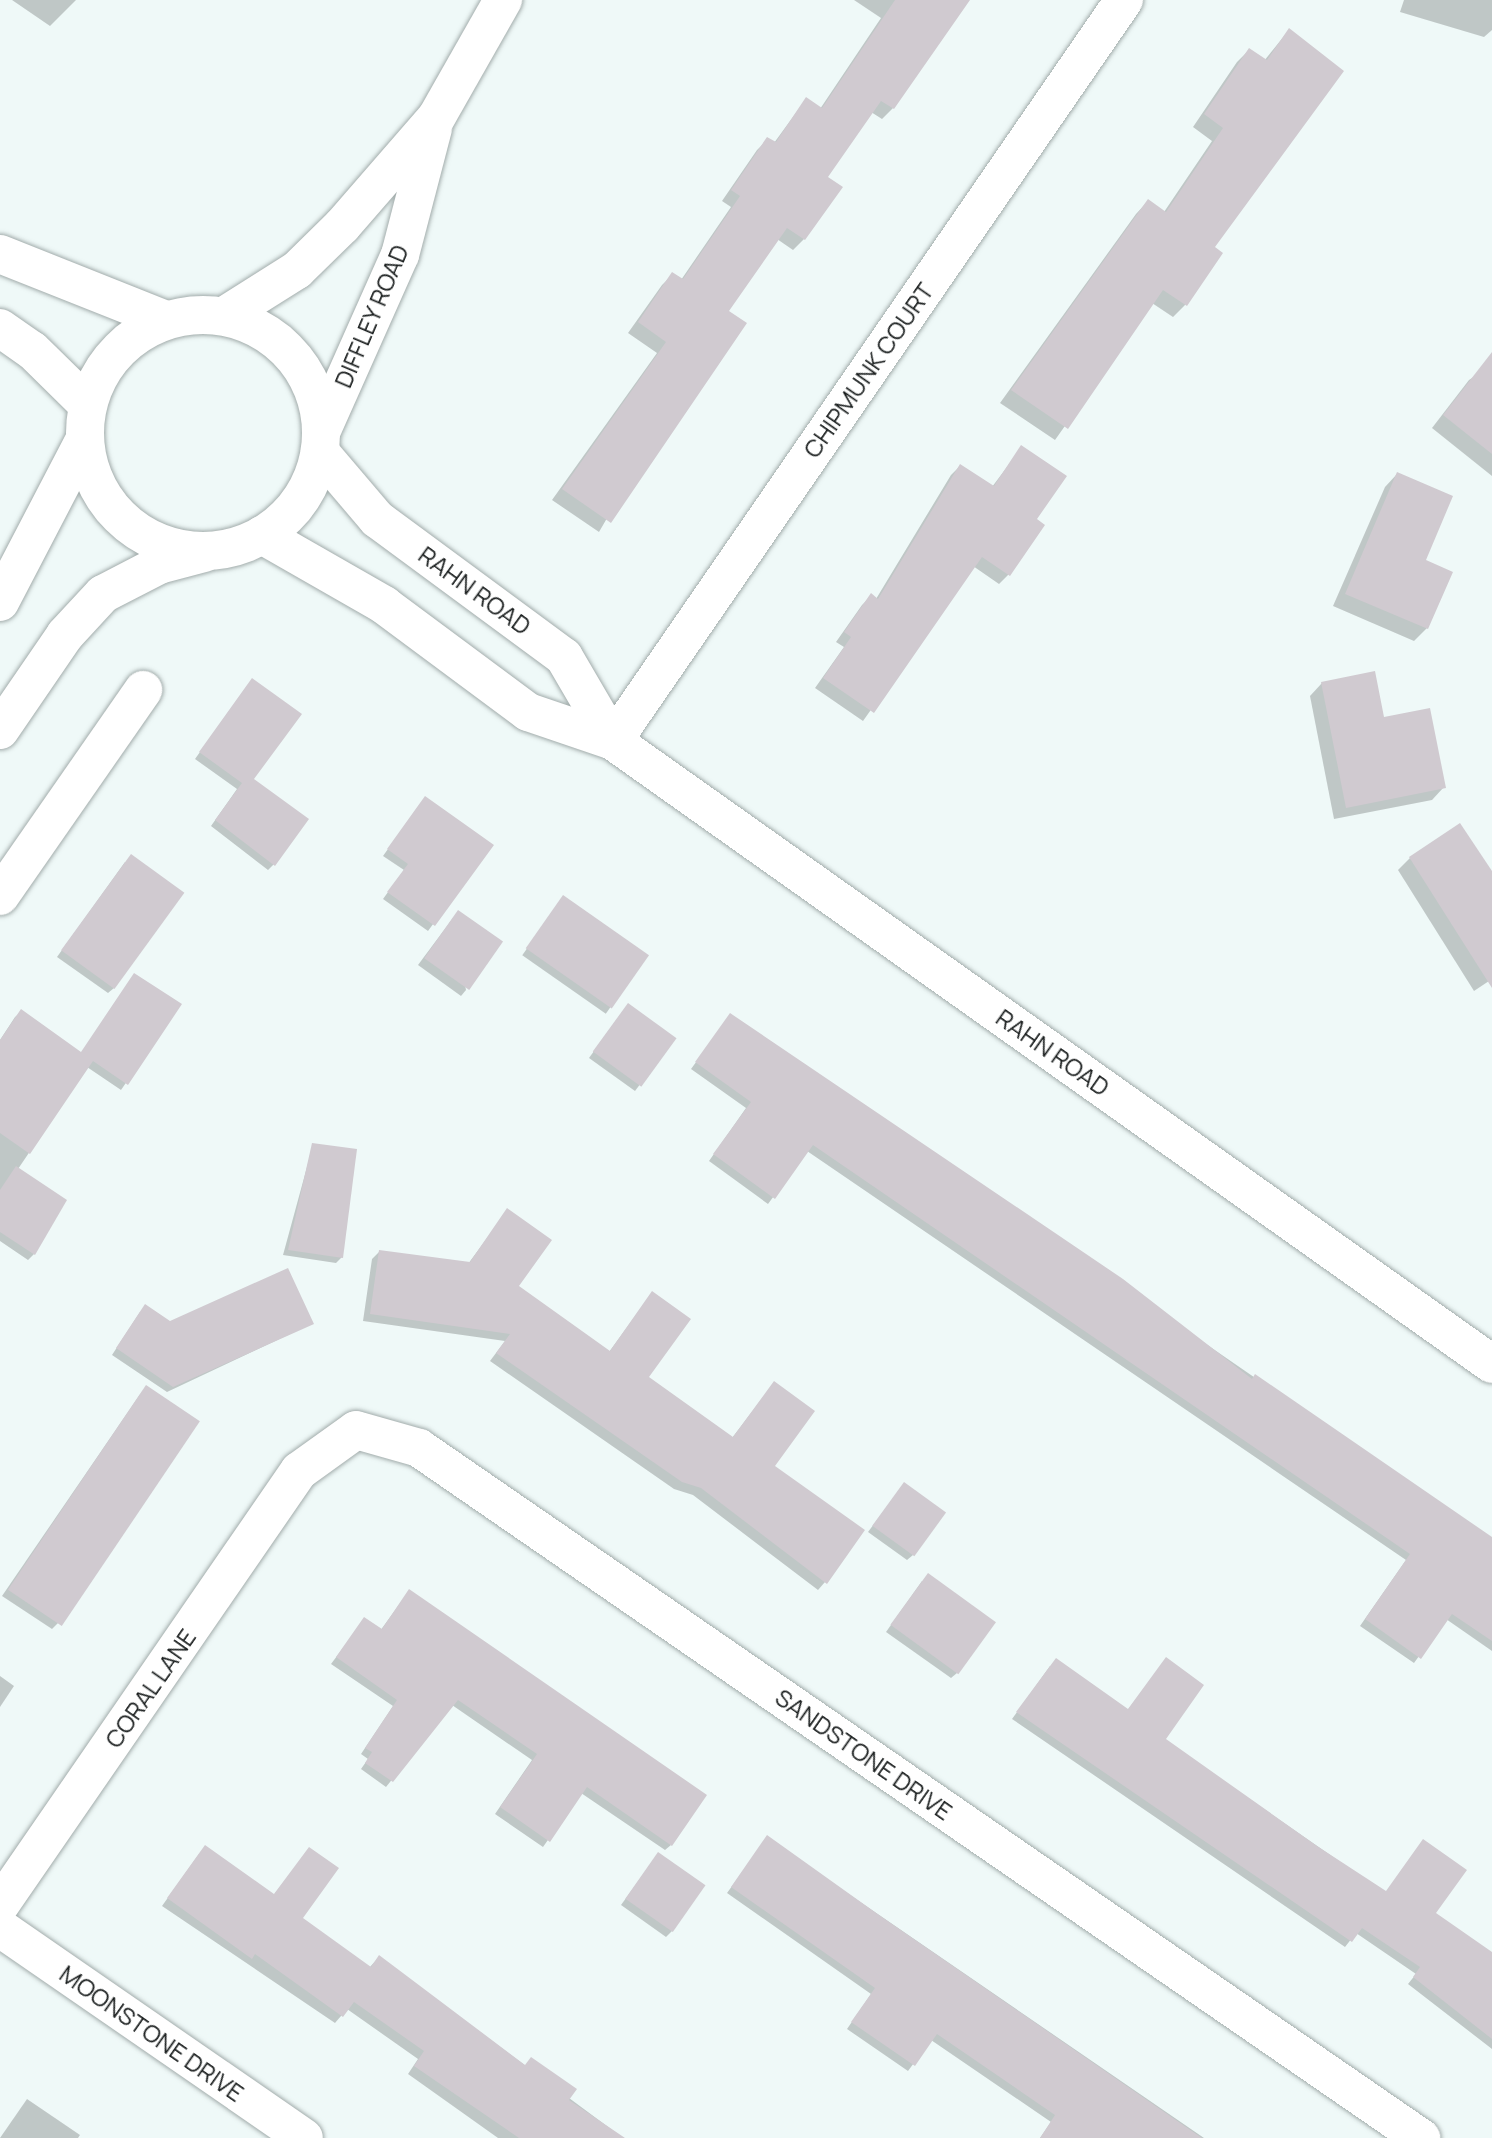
<!DOCTYPE html>
<html>
<head>
<meta charset="utf-8">
<style>
  body { margin:0 }
  #map { position:relative; width:1492px; height:2138px; overflow:hidden; background:#eff9f8; font-family:Manrope,sans-serif }
  div>[style] { position:absolute }
  .shadow>* { inset:0; background:#0003; transform-origin:0 0 }
  .building>* { inset:0; background:#d0cad0; transform-origin:0 0 }
  .roads { filter:drop-shadow(0 0 2px #a2acab) drop-shadow(0 0 2px #a2acab) }
  .minor>* { height:38px; margin:-19px; padding:0 19px; transform-origin:19px; border-radius:19px; background:#fff }
  .tertiary>* { height:38px; margin:-19px; padding:0 19px; transform-origin:19px; border-radius:19px; background:#fff }
  .secondary>* { height:38px; margin:-19px; padding:0 19px; transform-origin:19px; border-radius:19px; background:#fff }
  .secondary>.ring { margin:-19px; padding:0; box-sizing:content-box; background:none; border:38px solid #fff; border-radius:50% }
  span { translate:-50% -50%; white-space:nowrap; text-align:center; line-height:1.15; -webkit-text-stroke:6px #fff; paint-order:stroke }
  .street-label { font-size:24px; color:#1b1f1f }
</style>
</head>
<body>
<div id="map">
  <div class="shadow">
    <i style="clip-path:polygon(12px 0,76px 0,50px 26px)"></i>
    <i style="clip-path:polygon(854px 0,968px 0,893px 108px,882px 119px,871px 112px,825px 177px,804px 239px,793px 250px,777px 239px,727px 311px,599px 532px,552px 500px,657px 353px,628px 333px,662px 285px,673px 274px,681px 280px,731px 207px,722px 201px,757px 150px,768px 139px,774px 143px,806px 99px,820px 109px,881px 18px)"></i>
    <i style="clip-path:polygon(1404px 0,1492px 0,1492px 30px,1484px 37px,1400px 12px)"></i>
    <i style="clip-path:polygon(1289px 30px,1341px 71px,1212px 247px,1221px 253px,1185px 305px,1173px 317px,1152px 303px,1055px 440px,1000px 403px,1136px 214px,1148px 201px,1164px 212px,1212px 141px,1193px 127px,1237px 62px,1249px 50px,1264px 61px)"></i>
    <i style="clip-path:polygon(1492px 365px,1492px 476px,1432px 428px,1469px 380px)"></i>
    <i style="clip-path:polygon(1022px 447px,1035px 519px,1043px 525px,1008px 575px,999px 584px,973px 566px,863px 721px,815px 688px,844px 647px,836px 642px,862px 605px,871px 596px,876px 599px,951px 475px,960px 466px,992px 487px)"></i>
    <i style="clip-path:polygon(1397px 474px,1423px 561px,1427px 628px,1414px 641px,1333px 606px,1385px 487px)"></i>
    <i style="clip-path:polygon(1322px 683px,1444px 787px,1432px 800px,1334px 819px,1310px 696px)"></i>
    <i style="clip-path:polygon(247px 686px,252px 780px,274px 864px,268px 870px,211px 826px,237px 789px,195px 759px)"></i>
    <i style="clip-path:polygon(420px 804px,491px 845px,428px 931px,383px 899px,404px 870px,383px 856px)"></i>
    <i style="clip-path:polygon(1410px 858px,1492px 874px,1492px 979px,1474px 991px,1398px 870px)"></i>
    <i style="clip-path:polygon(125px 862px,114px 988px,108px 993px,57px 957px)"></i>
    <i style="left:563px;top:897px;width:102px;height:71px;rotate:35deg"></i>
    <i style="clip-path:polygon(453px 918px,466px 990px,461px 996px,418px 965px)"></i>
    <i style="clip-path:polygon(180px 1005px,121px 1090px,87px 1067px,18px 1169px,34px 1254px,28px 1260px,0 1241px,0 1040px,15px 1017px,21px 1012px,80px 1053px)"></i>
    <i style="clip-path:polygon(623px 1011px,675px 1038px,635px 1091px,589px 1058px)"></i>
    <i style="clip-path:polygon(730px 1016px,1492px 1541px,1492px 1651px,1446px 1619px,1414px 1663px,1360px 1626px,1406px 1560px,807px 1151px,768px 1204px,709px 1161px,746px 1108px,691px 1069px)"></i>
    <i style="clip-path:polygon(313px 1145px,342px 1257px,336px 1263px,283px 1255px)"></i>
    <i style="clip-path:polygon(507px 1211px,517px 1286px,609px 1352px,652px 1293px,647px 1377px,732px 1438px,774px 1383px,773px 1466px,825px 1582px,818px 1590px,693px 1495px,674px 1489px,490px 1361px,505px 1341px,363px 1321px,372px 1259px,379px 1252px,468px 1264px)"></i>
    <i style="clip-path:polygon(140px 1312px,170px 1323px,311px 1324px,167px 1392px,112px 1355px)"></i>
    <i style="clip-path:polygon(141px 1393px,58px 1623px,52px 1629px,2px 1596px)"></i>
    <i style="clip-path:polygon(904px 1484px,913px 1555px,907px 1560px,868px 1532px)"></i>
    <i style="clip-path:polygon(922px 1581px,957px 1673px,951px 1678px,886px 1632px)"></i>
    <i style="clip-path:polygon(409px 1591px,671px 1845px,665px 1850px,581px 1793px,543px 1847px,495px 1814px,532px 1760px,452px 1705px,386px 1787px,361px 1769px,368px 1759px,361px 1754px,393px 1706px,331px 1664px,364px 1620px,380px 1631px)"></i>
    <i style="clip-path:polygon(1166px 1659px,1163px 1739px,1385px 1893px,1434px 1913px,1492px 1956px,1492px 2049px,1408px 1984px,1416px 1974px,1356px 1933px,1345px 1947px,1012px 1719px,1050px 1666px,1127px 1711px)"></i>
    <i style="clip-path:polygon(0 1676px,14px 1686px,0 1707px)"></i>
    <i style="clip-path:polygon(767px 1838px,1204px 2138px,1040px 2138px,1051px 2122px,931px 2040px,908px 2071px,847px 2029px,871px 1994px,727px 1893px)"></i>
    <i style="clip-path:polygon(309px 1849px,300px 1919px,369px 1968px,379px 1957px,623px 2138px,498px 2138px,408px 2074px,418px 2059px,347px 2009px,335px 2023px,162px 1906px,199px 1854px,273px 1896px)"></i>
    <i style="clip-path:polygon(658px 1854px,672px 1931px,666px 1937px,621px 1905px)"></i>
    <i style="clip-path:polygon(27px 2099px,80px 2135px,78px 2138px,0 2138px)"></i>
  </div>
  <div class="building">
    <i style="clip-path:polygon(895px 0,970px 0,894px 109px,881px 101px,828px 177px,843px 187px,805px 240px,787px 228px,729px 311px,747px 323px,611px 523px,562px 489px,666px 342px,638px 322px,672px 272px,683px 279px,740px 196px,731px 190px,767px 137px,776px 142px,806px 97px,822px 108px)"></i>
    <i style="clip-path:polygon(1289px 28px,1344px 71px,1215px 247px,1223px 253px,1187px 306px,1163px 290px,1068px 429px,1011px 390px,1148px 199px,1166px 212px,1223px 128px,1204px 114px,1249px 48px,1267px 60px)"></i>
    <i style="clip-path:polygon(1492px 352px,1492px 454px,1443px 415px)"></i>
    <i style="clip-path:polygon(1021px 445px,1067px 476px,1037px 519px,1045px 525px,1010px 576px,982px 557px,874px 713px,823px 678px,851px 637px,844px 632px,871px 593px,878px 599px,960px 464px,994px 486px)"></i>
    <i style="clip-path:polygon(1397px 472px,1453px 496px,1426px 560px,1453px 572px,1428px 629px,1345px 594px)"></i>
    <i style="clip-path:polygon(1375px 671px,1384px 717px,1430px 708px,1446px 788px,1346px 808px,1321px 682px)"></i>
    <i style="clip-path:polygon(252px 678px,302px 714px,254px 779px,309px 819px,275px 866px,215px 820px,242px 783px,199px 752px)"></i>
    <i style="clip-path:polygon(425px 796px,494px 845px,435px 926px,387px 892px,408px 864px,387px 849px)"></i>
    <i style="clip-path:polygon(1460px 823px,1492px 871px,1492px 988px,1409px 857px)"></i>
    <i style="left:131px;top:854px;width:66px;height:119px;rotate:36deg"></i>
    <i style="left:563px;top:895px;width:105px;height:65px;rotate:35deg"></i>
    <i style="left:458px;top:910px;width:55px;height:59px;rotate:35deg"></i>
    <i style="clip-path:polygon(134px 973px,182px 1004px,128px 1085px,93px 1061px,30px 1154px,0 1133px,0 1040px,21px 1009px,81px 1052px)"></i>
    <i style="left:628px;top:1003px;width:60px;height:60px;rotate:36deg"></i>
    <i style="clip-path:polygon(730px 1013px,1123px 1279px,1252px 1379px,1255px 1374px,1492px 1537px,1492px 1641px,1452px 1614px,1421px 1659px,1365px 1619px,1410px 1554px,813px 1145px,775px 1199px,713px 1154px,751px 1102px,695px 1062px)"></i>
    <i style="clip-path:polygon(312px 1143px,357px 1149px,343px 1258px,288px 1250px)"></i>
    <i style="clip-path:polygon(16px 1166px,67px 1200px,35px 1255px,0 1232px,0 1190px)"></i>
    <i style="clip-path:polygon(507px 1208px,552px 1240px,519px 1286px,610px 1351px,652px 1291px,691px 1319px,649px 1377px,733px 1437px,774px 1381px,815px 1411px,775px 1466px,865px 1530px,827px 1584px,701px 1488px,682px 1482px,496px 1353px,510px 1334px,370px 1314px,379px 1250px,470px 1262px)"></i>
    <i style="clip-path:polygon(288px 1268px,314px 1324px,173px 1387px,116px 1348px,145px 1304px,170px 1321px)"></i>
    <i style="left:146px;top:1385px;width:65px;height:247px;rotate:34deg"></i>
    <i style="left:904px;top:1482px;width:52px;height:54px;rotate:36deg"></i>
    <i style="left:928px;top:1573px;width:84px;height:64px;rotate:36deg"></i>
    <i style="clip-path:polygon(409px 1589px,707px 1795px,672px 1846px,587px 1787px,550px 1842px,500px 1807px,537px 1754px,458px 1700px,393px 1782px,365px 1763px,372px 1752px,365px 1748px,397px 1700px,336px 1657px,364px 1617px,382px 1629px)"></i>
    <i style="clip-path:polygon(1166px 1657px,1204px 1685px,1166px 1739px,1317px 1846px,1386px 1891px,1423px 1839px,1467px 1870px,1436px 1913px,1492px 1952px,1492px 2039px,1413px 1977px,1420px 1967px,1362px 1928px,1352px 1942px,1016px 1712px,1056px 1658px,1128px 1709px)"></i>
    <i style="clip-path:polygon(767px 1835px,879px 1915px,1202px 2138px,1040px 2138px,1055px 2115px,937px 2034px,915px 2066px,851px 2022px,875px 1988px,731px 1887px)"></i>
    <i style="clip-path:polygon(205px 1845px,274px 1894px,309px 1847px,339px 1868px,303px 1918px,371px 1967px,379px 1955px,525px 2065px,531px 2057px,577px 2089px,569px 2100px,625px 2138px,519px 2138px,414px 2066px,424px 2051px,354px 2002px,343px 2017px,255px 1954px,252px 1959px,167px 1898px)"></i>
    <i style="left:658px;top:1852px;width:58px;height:57px;rotate:35deg"></i>
  </div>
  <div class="roads">
    <div class="minor">
      <i style="left:613px;top:741px;width:900px;rotate:-55.41deg"></i>
      <i style="left:0;top:896px;width:251px;rotate:-55.2deg"></i>
      <i style="left:0;top:1905px;width:527px;rotate:-55.44deg"></i>
      <i style="left:299px;top:1471px;width:70px;rotate:-35.7deg"></i>
      <i style="left:356px;top:1430px;width:66px;rotate:15.9deg"></i>
      <i style="left:419px;top:1448px;width:1217px;rotate:34.55deg"></i>
      <i style="left:0;top:1928px;width:369px;rotate:34.6deg"></i>
    </div>
    <div class="tertiary">
      <i style="left:0;top:254px;width:179px;rotate:21.7deg"></i>
      <i style="left:0;top:328px;width:39px;rotate:35deg"></i>
      <i style="left:32px;top:350px;width:78px;rotate:44.5deg"></i>
      <i style="left:320px;top:452px;width:88px;rotate:49.6deg"></i>
      <i style="left:377px;top:519px;width:232px;rotate:36.4deg"></i>
      <i style="left:564px;top:657px;width:97px;rotate:59.7deg"></i>
      <i style="left:262px;top:535px;width:141px;rotate:29.8deg"></i>
      <i style="left:384px;top:605px;width:179px;rotate:36.6deg"></i>
      <i style="left:528px;top:712px;width:90px;rotate:18.8deg"></i>
      <i style="left:613px;top:741px;width:1077px;rotate:35.33deg"></i>
    </div>
    <div class="secondary">
      <i class="ring" style="left:85px;top:315px;width:198px;height:198px"></i>
      <i style="left:224px;top:316px;width:86px;rotate:-32.2deg"></i>
      <i style="left:297px;top:270px;width:63px;rotate:-44.4deg"></i>
      <i style="left:342px;top:226px;width:143px;rotate:-49deg"></i>
      <i style="left:436px;top:118px;width:136px;rotate:-60.4deg"></i>
      <i style="left:322px;top:430px;width:192px;rotate:-66deg"></i>
      <i style="left:400px;top:255px;width:131px;rotate:-75.4deg"></i>
      <i style="left:0;top:602px;width:184px;rotate:-62.5deg"></i>
      <i style="left:0;top:730px;width:115px;rotate:-55.6deg"></i>
      <i style="left:65px;top:635px;width:56px;rotate:-47.2deg"></i>
      <i style="left:103px;top:594px;width:63px;rotate:-27.4deg"></i>
      <i style="left:159px;top:565px;width:47px;rotate:-14.9deg"></i>
    </div>
  </div>
  <div class="street-label">
    <span style="left:371px;top:316px;rotate:-67deg">DIFFLEY ROAD</span>
    <span style="left:868px;top:370px;rotate:-55deg">CHIPMUNK COURT</span>
    <span style="left:475px;top:590px;rotate:36deg">RAHN ROAD</span>
    <span style="left:1053px;top:1052px;rotate:35deg">RAHN ROAD</span>
    <span style="left:150px;top:1688px;rotate:-55deg">CORAL LANE</span>
    <span style="left:864px;top:1754px;rotate:35deg">SANDSTONE DRIVE</span>
    <span style="left:152px;top:2033px;rotate:35deg">MOONSTONE DRIVE</span>
  </div>
</div>
</body>
</html>
